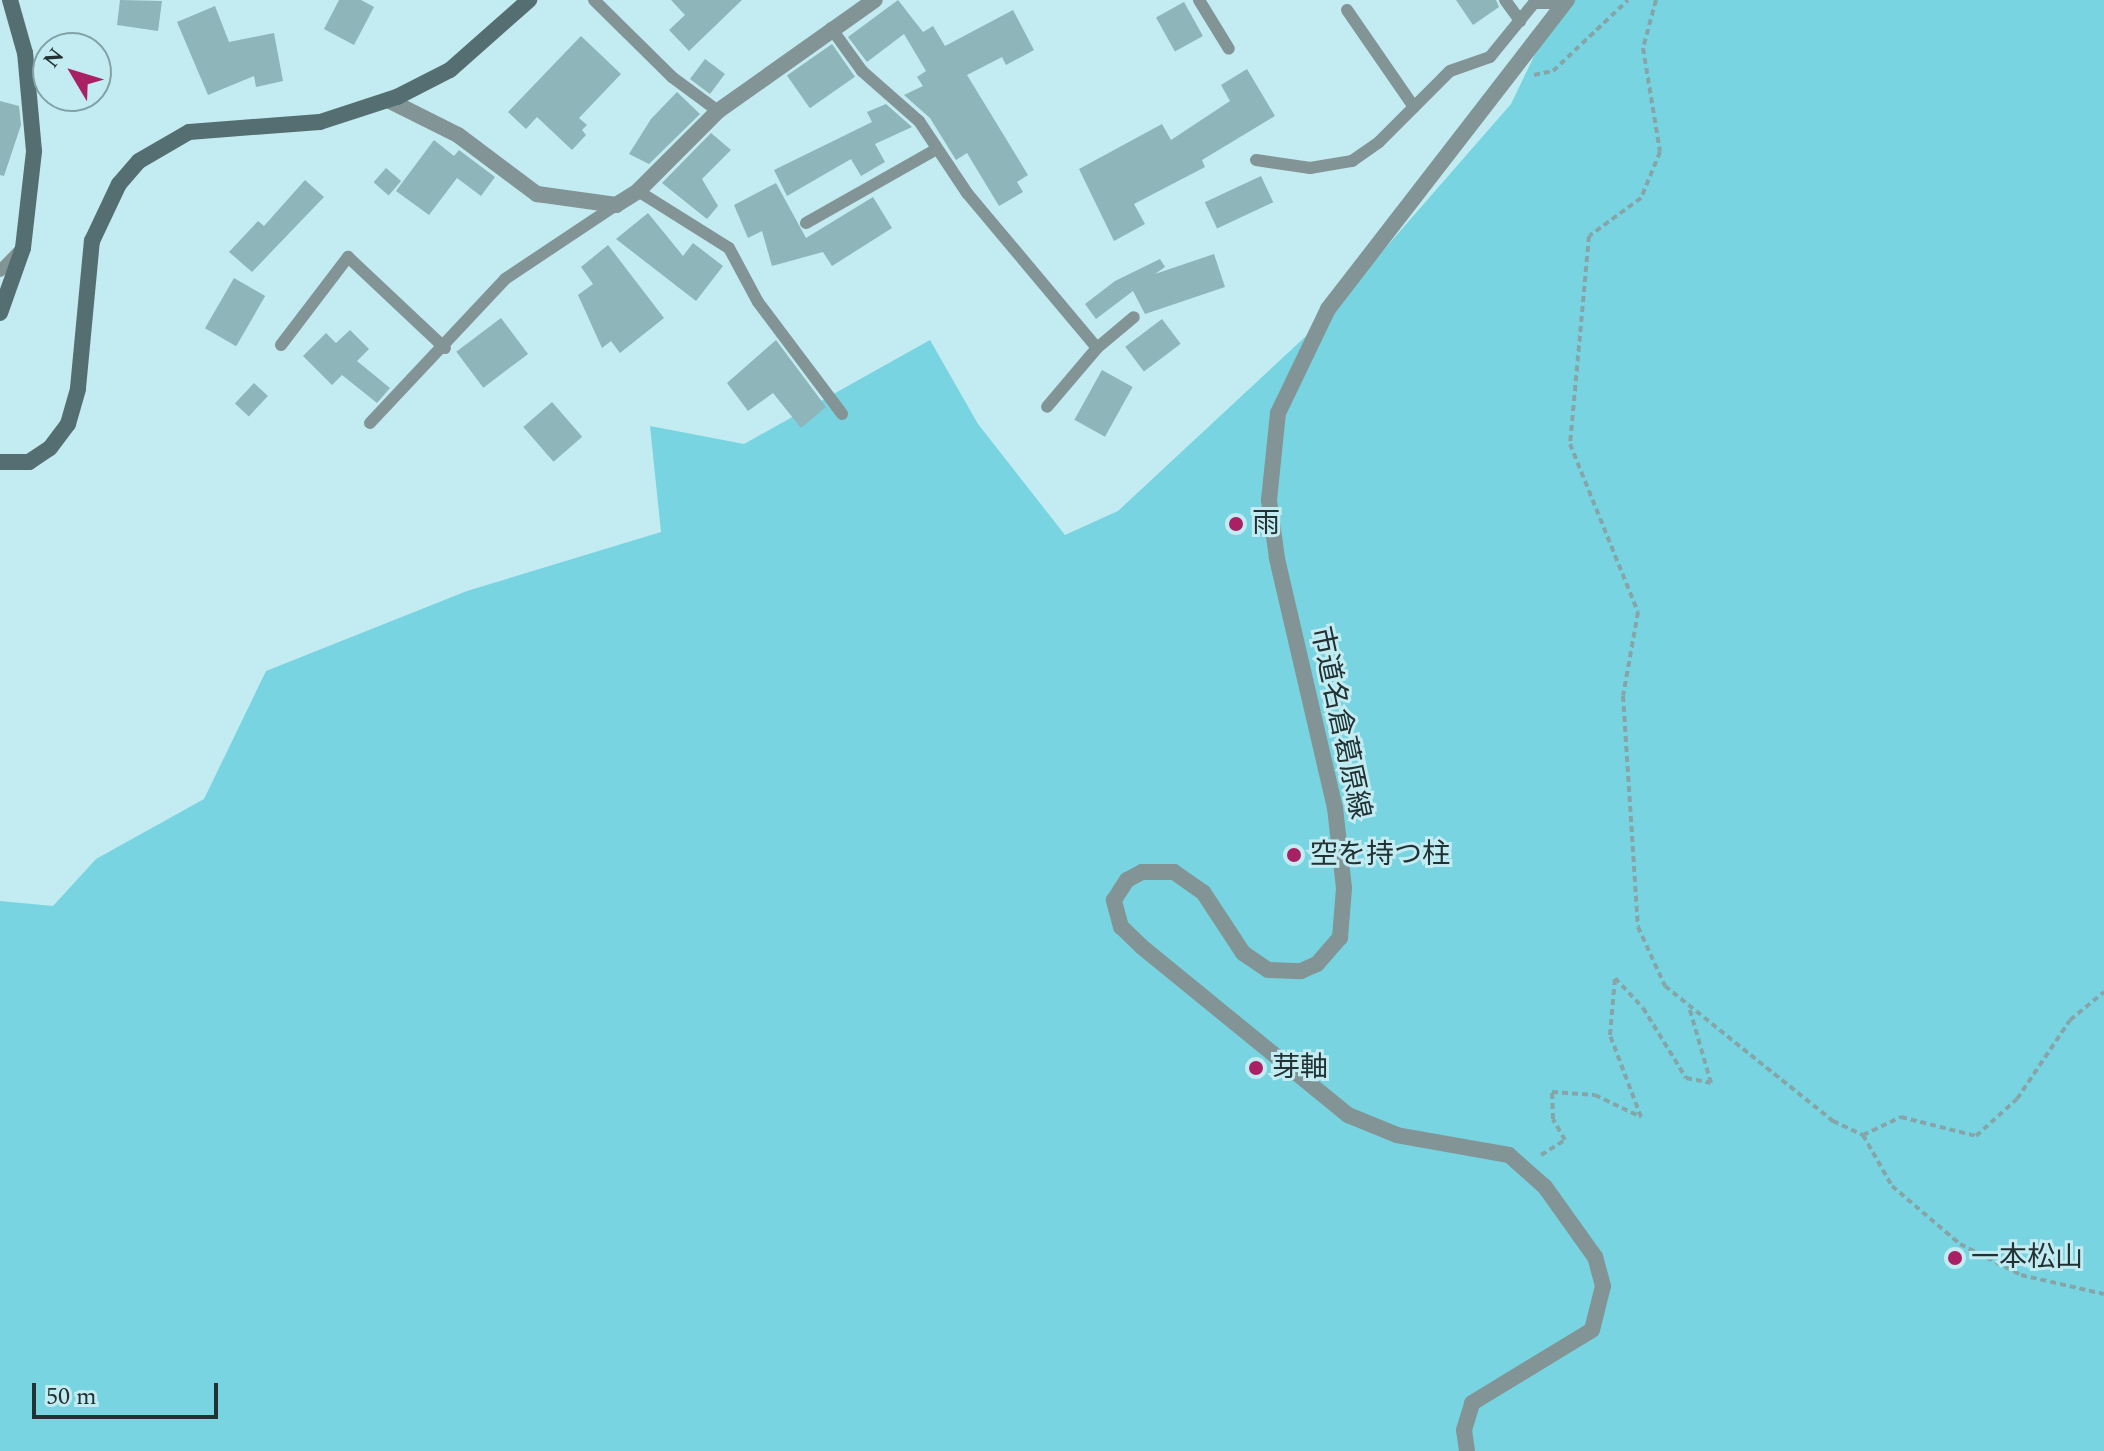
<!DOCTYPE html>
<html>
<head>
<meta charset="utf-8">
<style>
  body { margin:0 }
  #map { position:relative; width:2104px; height:1451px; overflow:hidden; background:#c2ecf1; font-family:Spectral,"Noto Sans JP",serif }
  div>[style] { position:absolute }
  .green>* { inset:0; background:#78d4e0 }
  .building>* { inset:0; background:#8db5ba; transform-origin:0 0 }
  .path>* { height:4px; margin-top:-2px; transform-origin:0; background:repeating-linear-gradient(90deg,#85a5a9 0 6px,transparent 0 10px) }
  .service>* { height:12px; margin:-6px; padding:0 6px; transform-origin:6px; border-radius:6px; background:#839496 }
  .minor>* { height:16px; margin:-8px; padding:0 8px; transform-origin:8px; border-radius:8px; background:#839496 }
  .secondary>* { height:16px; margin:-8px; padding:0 8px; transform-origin:8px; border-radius:8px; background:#556e71 }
  .dots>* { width:22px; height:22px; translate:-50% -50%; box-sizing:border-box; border:4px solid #c2ecf1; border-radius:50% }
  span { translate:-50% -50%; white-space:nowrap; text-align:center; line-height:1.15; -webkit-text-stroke:6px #c2ecf1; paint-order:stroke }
  .poi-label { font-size:28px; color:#223234 }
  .left { translate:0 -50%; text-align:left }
  .street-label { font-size:28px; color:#223234 }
  .north { position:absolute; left:32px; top:32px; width:80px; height:80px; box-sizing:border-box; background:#c2ecf1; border:2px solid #82a2a5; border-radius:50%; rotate:308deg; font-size:22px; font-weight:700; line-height:32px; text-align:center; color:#223234 }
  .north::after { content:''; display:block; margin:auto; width:28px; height:36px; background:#a92064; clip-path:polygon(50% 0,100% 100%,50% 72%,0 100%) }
  .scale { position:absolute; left:32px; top:1383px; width:186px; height:36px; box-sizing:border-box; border:4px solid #223234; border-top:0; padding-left:10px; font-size:24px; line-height:28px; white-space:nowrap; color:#223234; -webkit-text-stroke:6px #c2ecf1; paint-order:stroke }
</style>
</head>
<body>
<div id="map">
  <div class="green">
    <i style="clip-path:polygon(1561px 0,2104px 0,2104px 1451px,0 1451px,0 901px,53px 906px,96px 859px,204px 799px,266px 671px,467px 591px,661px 532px,650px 426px,744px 444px,930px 340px,978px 424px,1065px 535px,1118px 511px,1319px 324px,1511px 104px)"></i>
  </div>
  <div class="building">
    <i style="clip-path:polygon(120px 0,162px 1px,158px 31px,117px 25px)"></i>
    <i style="clip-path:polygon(339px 0,361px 0,374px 7px,354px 45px,324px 29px)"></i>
    <i style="clip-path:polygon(671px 0,742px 0,689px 51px,669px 30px,685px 15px)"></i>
    <i style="clip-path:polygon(898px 0,923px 32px,933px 26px,945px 46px,1013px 10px,1034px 50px,1006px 65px,1002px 57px,967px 75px,1028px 175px,1017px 182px,1023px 192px,999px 206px,967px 153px,956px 160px,930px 118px,904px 95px,923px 86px,917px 77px,926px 71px,904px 34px,867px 62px,848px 37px)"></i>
    <i style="clip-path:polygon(1456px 0,1496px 0,1499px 7px,1473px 25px)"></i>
    <i style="left:1184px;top:2px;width:39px;height:32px;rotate:61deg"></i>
    <i style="clip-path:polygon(215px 6px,229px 42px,274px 33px,283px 81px,256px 87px,254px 76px,208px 95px,177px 22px)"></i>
    <i style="clip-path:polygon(581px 36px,621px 74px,579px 118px,587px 125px,582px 130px,586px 135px,572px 150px,537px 117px,526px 129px,508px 112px)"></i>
    <i style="left:832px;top:44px;width:40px;height:55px;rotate:55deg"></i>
    <i style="left:705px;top:59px;width:25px;height:25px;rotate:37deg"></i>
    <i style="clip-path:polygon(1247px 69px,1275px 116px,1202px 160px,1205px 167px,1134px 204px,1145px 224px,1114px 241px,1079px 169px,1162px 124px,1171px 140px,1230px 101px,1221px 85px)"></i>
    <i style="clip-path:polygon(677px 92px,700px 114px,649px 164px,629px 154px,651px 119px)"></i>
    <i style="clip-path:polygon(0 101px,19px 106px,21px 125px,4px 176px,0 175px)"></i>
    <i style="clip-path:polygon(886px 104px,912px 127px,875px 144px,885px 162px,861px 176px,851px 159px,787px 196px,774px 170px,872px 122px,867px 112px)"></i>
    <i style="clip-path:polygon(711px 133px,731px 150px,702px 179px,718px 206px,707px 219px,662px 183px)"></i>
    <i style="clip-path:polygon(434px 140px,454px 156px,459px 150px,495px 177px,481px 196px,457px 178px,429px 215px,396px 191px)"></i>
    <i style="left:386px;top:168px;width:20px;height:19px;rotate:41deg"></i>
    <i style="left:1261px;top:176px;width:29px;height:62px;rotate:65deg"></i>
    <i style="clip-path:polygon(305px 180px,324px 197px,252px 272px,229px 252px,258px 221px,264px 226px)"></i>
    <i style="clip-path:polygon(776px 183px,806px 238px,873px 197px,892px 228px,832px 266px,823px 252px,772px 266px,762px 231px,748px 238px,734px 205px)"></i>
    <i style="clip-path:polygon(648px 213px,683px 256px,693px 243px,723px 266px,696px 301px,616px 239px)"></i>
    <i style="clip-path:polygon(608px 245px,664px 318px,620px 353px,611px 341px,602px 348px,578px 295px,593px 284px,581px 267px)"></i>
    <i style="clip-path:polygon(1214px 254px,1225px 287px,1145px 314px,1133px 291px,1096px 319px,1085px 304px,1115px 281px,1160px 259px,1165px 267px,1155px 274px)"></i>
    <i style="left:234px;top:278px;width:36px;height:58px;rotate:30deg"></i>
    <i style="left:501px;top:318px;width:45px;height:56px;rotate:53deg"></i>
    <i style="left:1162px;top:319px;width:31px;height:46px;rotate:53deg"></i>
    <i style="clip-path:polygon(350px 330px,369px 349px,357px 361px,390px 388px,377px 403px,342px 375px,332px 385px,303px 356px,326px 333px,336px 343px)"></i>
    <i style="clip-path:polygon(776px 340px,826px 407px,801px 428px,773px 393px,748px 411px,727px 383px)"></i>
    <i style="left:1102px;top:370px;width:35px;height:57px;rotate:29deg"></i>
    <i style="left:254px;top:383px;width:19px;height:28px;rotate:43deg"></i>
    <i style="left:552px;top:402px;width:46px;height:38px;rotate:49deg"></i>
  </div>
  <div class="path">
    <i style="left:1656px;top:0;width:50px;rotate:105.2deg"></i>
    <i style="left:1643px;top:48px;width:105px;rotate:80.7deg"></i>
    <i style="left:1660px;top:152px;width:50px;rotate:112.4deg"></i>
    <i style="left:1641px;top:198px;width:64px;rotate:143.8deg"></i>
    <i style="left:1589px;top:236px;width:209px;rotate:95.2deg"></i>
    <i style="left:1570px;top:444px;width:181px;rotate:68deg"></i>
    <i style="left:1638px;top:612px;width:85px;rotate:100.1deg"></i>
    <i style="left:1623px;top:696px;width:231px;rotate:86.3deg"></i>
    <i style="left:1638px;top:927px;width:65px;rotate:65.4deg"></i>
    <i style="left:1665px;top:986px;width:216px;rotate:38.8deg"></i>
    <i style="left:1833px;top:1121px;width:33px;rotate:25deg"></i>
    <i style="left:1863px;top:1135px;width:59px;rotate:60.4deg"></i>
    <i style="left:1892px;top:1186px;width:89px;rotate:40.5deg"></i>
    <i style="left:1960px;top:1244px;width:68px;rotate:26.9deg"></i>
    <i style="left:2021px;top:1275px;width:85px;rotate:12.9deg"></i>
    <i style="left:1534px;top:75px;width:19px;rotate:-12deg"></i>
    <i style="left:1553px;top:71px;width:103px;rotate:-43.4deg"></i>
    <i style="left:1863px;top:1135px;width:42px;rotate:-25.3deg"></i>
    <i style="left:1901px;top:1117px;width:77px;rotate:14.2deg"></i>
    <i style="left:1976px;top:1136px;width:55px;rotate:-42.1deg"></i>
    <i style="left:2017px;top:1099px;width:95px;rotate:-56.1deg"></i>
    <i style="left:2070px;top:1020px;width:44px;rotate:-39.5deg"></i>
    <i style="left:1541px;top:1155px;width:28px;rotate:-32deg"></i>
    <i style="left:1565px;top:1140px;width:24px;rotate:-120deg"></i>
    <i style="left:1553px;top:1119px;width:27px;rotate:-92deg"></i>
    <i style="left:1552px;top:1092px;width:43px;rotate:4deg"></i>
    <i style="left:1595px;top:1095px;width:51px;rotate:25.6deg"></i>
    <i style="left:1641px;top:1117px;width:88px;rotate:-110.7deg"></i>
    <i style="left:1610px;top:1035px;width:57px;rotate:-85deg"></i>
    <i style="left:1615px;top:978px;width:41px;rotate:47deg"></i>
    <i style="left:1643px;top:1008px;width:82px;rotate:58.4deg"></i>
    <i style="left:1686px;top:1078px;width:25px;rotate:11deg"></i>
    <i style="left:1711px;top:1083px;width:79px;rotate:-106.1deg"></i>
  </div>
  <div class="service">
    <i style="left:594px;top:0;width:110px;rotate:44.6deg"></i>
    <i style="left:672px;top:77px;width:57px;rotate:36.5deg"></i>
    <i style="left:1199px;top:0;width:57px;rotate:58.5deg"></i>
    <i style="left:1505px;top:0;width:26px;rotate:54deg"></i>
    <i style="left:1347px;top:10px;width:118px;rotate:55.4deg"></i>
    <i style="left:831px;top:28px;width:53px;rotate:54.2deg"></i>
    <i style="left:862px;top:71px;width:76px;rotate:41.3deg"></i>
    <i style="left:919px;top:121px;width:87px;rotate:56.3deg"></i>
    <i style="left:967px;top:193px;width:202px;rotate:50deg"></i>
    <i style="left:1097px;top:348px;width:77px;rotate:130.3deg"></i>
    <i style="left:1256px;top:160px;width:55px;rotate:8.4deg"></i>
    <i style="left:1310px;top:168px;width:43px;rotate:-9.5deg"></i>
    <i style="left:1352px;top:161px;width:33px;rotate:-35deg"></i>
    <i style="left:1379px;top:142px;width:100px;rotate:-45deg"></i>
    <i style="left:1450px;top:71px;width:42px;rotate:-19.3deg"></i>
    <i style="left:1490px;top:57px;width:70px;rotate:-50.8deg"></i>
    <i style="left:1534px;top:3px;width:31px"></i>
    <i style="left:638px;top:191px;width:107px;rotate:32.1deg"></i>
    <i style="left:729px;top:248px;width:61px;rotate:61.8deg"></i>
    <i style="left:758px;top:302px;width:140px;rotate:53.1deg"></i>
    <i style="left:806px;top:223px;width:150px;rotate:-29.5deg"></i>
    <i style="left:0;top:271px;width:29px;rotate:-46deg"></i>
    <i style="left:281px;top:345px;width:111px;rotate:-52.7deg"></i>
    <i style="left:348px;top:257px;width:133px;rotate:43.2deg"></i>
    <i style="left:1097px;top:348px;width:48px;rotate:-40deg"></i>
    <i style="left:370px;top:423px;width:197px;rotate:-46.8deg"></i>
    <i style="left:505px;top:279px;width:133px;rotate:-33.7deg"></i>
  </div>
  <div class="minor">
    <i style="left:388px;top:100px;width:78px;rotate:26.6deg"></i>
    <i style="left:458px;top:135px;width:99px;rotate:36.8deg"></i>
    <i style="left:537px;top:194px;width:80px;rotate:7.9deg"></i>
    <i style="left:616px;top:205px;width:26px;rotate:-32deg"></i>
    <i style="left:638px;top:191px;width:113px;rotate:-45deg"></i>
    <i style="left:718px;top:111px;width:192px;rotate:-35.3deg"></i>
    <i style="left:1467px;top:1451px;width:21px;rotate:-98deg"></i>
    <i style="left:1464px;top:1430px;width:28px;rotate:-73deg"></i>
    <i style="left:1472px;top:1403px;width:140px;rotate:-31.3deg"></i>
    <i style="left:1592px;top:1330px;width:45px;rotate:-76deg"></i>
    <i style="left:1603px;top:1286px;width:30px;rotate:-105deg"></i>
    <i style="left:1595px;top:1257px;width:86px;rotate:-125.5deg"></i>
    <i style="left:1545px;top:1187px;width:48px;rotate:-138.4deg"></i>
    <i style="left:1509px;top:1155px;width:114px;rotate:-169.9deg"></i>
    <i style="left:1397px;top:1135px;width:53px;rotate:-157.8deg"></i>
    <i style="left:1348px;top:1115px;width:267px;rotate:-140.8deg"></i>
    <i style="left:1141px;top:946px;width:28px;rotate:-136deg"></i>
    <i style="left:1121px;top:927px;width:28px;rotate:-105deg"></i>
    <i style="left:1114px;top:900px;width:24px;rotate:-57deg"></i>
    <i style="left:1127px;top:880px;width:17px;rotate:-28deg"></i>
    <i style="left:1142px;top:872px;width:32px"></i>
    <i style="left:1174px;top:872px;width:35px;rotate:35deg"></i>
    <i style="left:1203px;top:892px;width:73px;rotate:56.7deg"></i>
    <i style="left:1243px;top:953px;width:30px;rotate:34deg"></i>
    <i style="left:1268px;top:970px;width:33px;rotate:2deg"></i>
    <i style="left:1301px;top:971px;width:17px;rotate:-24deg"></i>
    <i style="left:1317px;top:964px;width:35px;rotate:-49deg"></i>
    <i style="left:1340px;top:938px;width:50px;rotate:-85.4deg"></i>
    <i style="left:1344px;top:888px;width:81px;rotate:-96.4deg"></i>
    <i style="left:1335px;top:808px;width:257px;rotate:-103.1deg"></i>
    <i style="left:1277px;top:558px;width:59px;rotate:-97.9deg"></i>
    <i style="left:1269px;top:500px;width:87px;rotate:-84.1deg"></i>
    <i style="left:1278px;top:413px;width:115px;rotate:-64.3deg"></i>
    <i style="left:1328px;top:309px;width:391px;rotate:-52.3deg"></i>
  </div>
  <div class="secondary">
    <i style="left:0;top:313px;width:69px;rotate:-70.5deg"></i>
    <i style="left:23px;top:248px;width:98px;rotate:-83.5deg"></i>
    <i style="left:34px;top:151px;width:98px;rotate:-95.2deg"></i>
    <i style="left:25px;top:53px;width:55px;rotate:-105.8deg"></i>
    <i style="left:0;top:462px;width:29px"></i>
    <i style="left:29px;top:462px;width:25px;rotate:-34deg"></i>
    <i style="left:50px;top:448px;width:30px;rotate:-53deg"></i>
    <i style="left:68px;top:424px;width:37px;rotate:-74deg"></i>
    <i style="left:78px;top:388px;width:148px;rotate:-84.6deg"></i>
    <i style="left:92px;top:241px;width:63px;rotate:-64.7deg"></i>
    <i style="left:119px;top:184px;width:30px;rotate:-49deg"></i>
    <i style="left:139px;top:161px;width:58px;rotate:-30.1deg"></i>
    <i style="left:189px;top:132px;width:131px;rotate:-4.4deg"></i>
    <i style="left:320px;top:122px;width:81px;rotate:-18deg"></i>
    <i style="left:397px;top:97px;width:59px;rotate:-27deg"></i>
    <i style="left:450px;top:70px;width:106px;rotate:-41.5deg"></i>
  </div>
  <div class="dots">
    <i style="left:1236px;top:524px;background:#a92064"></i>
    <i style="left:1294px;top:855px;background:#a92064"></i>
    <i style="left:1256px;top:1068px;background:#a92064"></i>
    <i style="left:1955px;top:1258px;background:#a92064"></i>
  </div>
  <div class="poi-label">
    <span class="left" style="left:1252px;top:524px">雨</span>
    <span class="left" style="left:1310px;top:855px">空を持つ柱</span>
    <span class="left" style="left:1272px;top:1068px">芽軸</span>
    <span class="left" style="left:1971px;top:1258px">一本松山</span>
  </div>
  <div class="street-label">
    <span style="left:1340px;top:723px;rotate:78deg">市道名倉葛原線</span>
  </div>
  <div class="north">N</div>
  <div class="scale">50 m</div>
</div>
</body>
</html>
